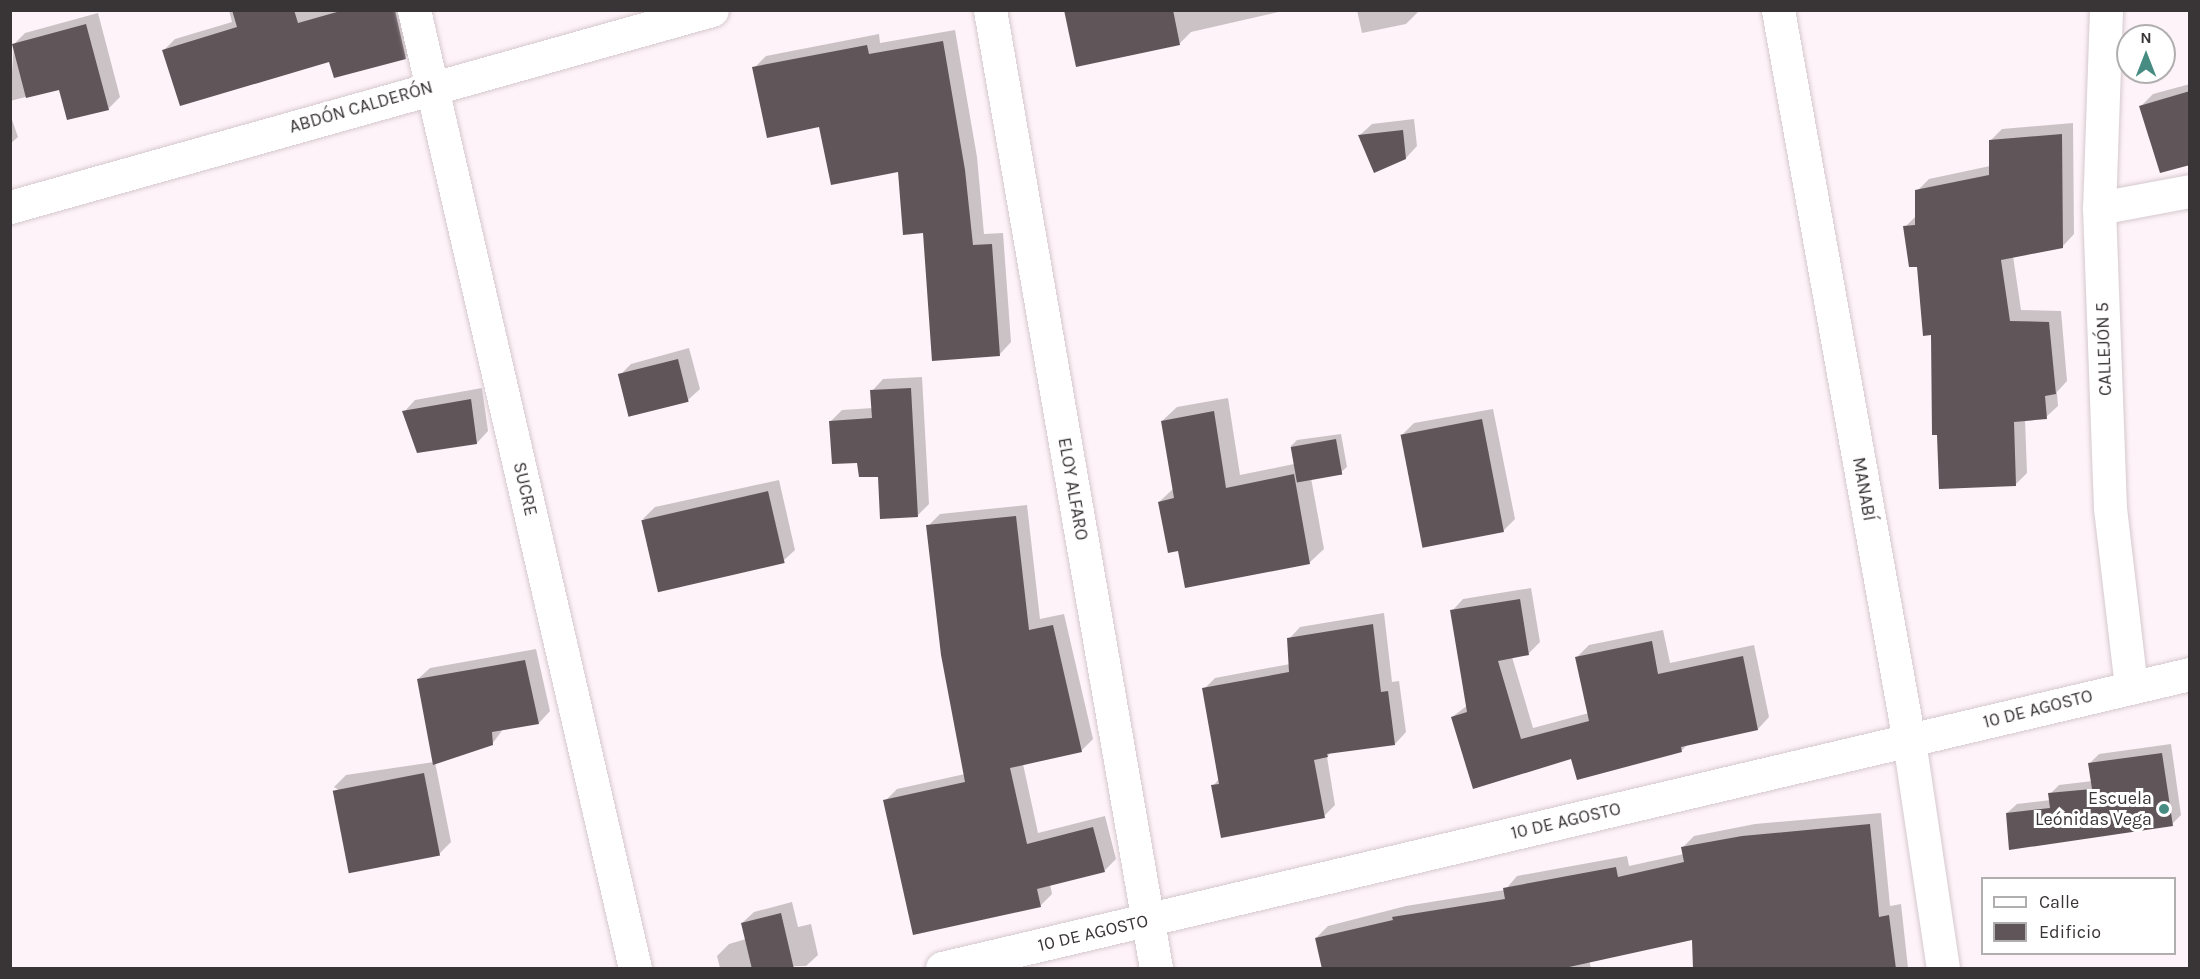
<!DOCTYPE html>
<html>
<head>
<meta charset="utf-8">
<style>
  body { margin:0 }
  #map { position:relative; width:2200px; height:979px; overflow:hidden; background:#fef3f8; font-family:Karla,sans-serif }
  div>[style] { position:absolute }
  .shadow>* { inset:0; background:#0003 }
  .building>* { inset:0; background:#60565a; transform-origin:0 0 }
  .roads { filter:drop-shadow(0 0 2px #d5c9ce) drop-shadow(0 0 2px #d5c9ce) }
  .minor>* { height:33px; margin:-16.5px; padding:0 16.5px; transform-origin:16.5px; border-radius:16.5px; background:#fff }
  .dots>* { width:16px; height:16px; translate:-50% -50%; box-sizing:border-box; border:3px solid #fff; border-radius:50% }
  span { translate:-50% -50%; white-space:nowrap; text-align:center; line-height:1.15; -webkit-text-stroke:6px #fff; paint-order:stroke }
  .street-label { font-size:18px; color:#393436 }
  .poi-label { font-size:18px; color:#393436 }
  .right { translate:-100% -50%; text-align:right }
  .frame { position:absolute; inset:0; border:12px solid #393436; pointer-events:none }
  .legend { position:absolute; left:1981px; top:877px; width:195px; height:78px; box-sizing:border-box; background:#fff; border:2px solid #b0aeaf; margin:0; padding:8px 10px; list-style:none; font-size:18px; color:#393436 }
  .legend li { display:flex; align-items:center; gap:12px; height:30px }
  .legend b { width:30px; border:2px solid #b0aeaf }
  .north { position:absolute; left:2116px; top:24px; width:60px; height:60px; box-sizing:border-box; background:#fff; border:2px solid #b0aeaf; border-radius:50%; rotate:0deg; font-size:16px; font-weight:700; line-height:24px; text-align:center; color:#393436 }
  .north::after { content:''; display:block; margin:auto; width:21px; height:27px; background:#468c83; clip-path:polygon(50% 0,100% 100%,50% 72%,0 100%) }
</style>
</head>
<body>
<div id="map">
  <div class="shadow">
    <i style="clip-path:polygon(229px 10px,408px 10px,417px 46px,405px 58px,330px 60px,164px 50px,175px 39px,232px 22px)"></i>
    <i style="clip-path:polygon(1066px 10px,1287px 10px,1191px 32px,1179px 44px)"></i>
    <i style="clip-path:polygon(1357px 10px,1420px 10px,1406px 24px,1362px 33px)"></i>
    <i style="clip-path:polygon(98px 13px,120px 97px,108px 109px,60px 88px,10px 101px,14px 44px,25px 33px)"></i>
    <i style="clip-path:polygon(955px 30px,977px 157px,984px 234px,1003px 233px,1011px 342px,1000px 354px,924px 232px,899px 171px,821px 125px,754px 68px,766px 56px,879px 34px,880px 43px)"></i>
    <i style="clip-path:polygon(2190px 84px,2190px 163px,2141px 106px,2153px 94px)"></i>
    <i style="clip-path:polygon(10px 114px,18px 137px,10px 144px)"></i>
    <i style="clip-path:polygon(1414px 119px,1417px 146px,1406px 158px,1360px 135px,1372px 124px)"></i>
    <i style="clip-path:polygon(2073px 123px,2074px 234px,2063px 246px,2013px 256px,2021px 310px,2061px 311px,2067px 381px,2057px 392px,2058px 406px,2046px 417px,2025px 419px,2027px 473px,2015px 485px,1932px 333px,1918px 265px,1905px 227px,1917px 215px,1917px 191px,1929px 179px,1990px 166px,1990px 141px,2002px 129px)"></i>
    <i style="clip-path:polygon(689px 348px,700px 389px,688px 400px,619px 376px,631px 364px)"></i>
    <i style="clip-path:polygon(922px 377px,929px 504px,917px 516px,880px 475px,859px 461px,830px 422px,842px 410px,873px 408px,872px 391px,883px 379px)"></i>
    <i style="clip-path:polygon(482px 388px,488px 431px,477px 443px,404px 412px,415px 400px)"></i>
    <i style="clip-path:polygon(1228px 398px,1240px 475px,1294px 464px,1291px 446px,1297px 440px,1341px 434px,1347px 467px,1341px 472px,1311px 478px,1324px 549px,1309px 563px,1179px 549px,1159px 502px,1174px 488px,1162px 421px,1177px 407px)"></i>
    <i style="clip-path:polygon(1493px 409px,1515px 519px,1503px 531px,1402px 435px,1414px 423px)"></i>
    <i style="clip-path:polygon(779px 480px,795px 550px,783px 561px,643px 519px,655px 507px)"></i>
    <i style="clip-path:polygon(1027px 505px,1040px 619px,1064px 614px,1093px 739px,1081px 751px,1023px 764px,1038px 833px,1105px 816px,1116px 859px,1104px 871px,1050px 884px,1052px 894px,1040px 906px,885px 801px,897px 789px,965px 774px,928px 526px,940px 514px)"></i>
    <i style="clip-path:polygon(1531px 588px,1540px 642px,1528px 654px,1512px 657px,1533px 728px,1589px 713px,1577px 657px,1589px 645px,1663px 630px,1670px 663px,1754px 645px,1769px 717px,1758px 729px,1688px 744px,1682px 750px,1572px 757px,1452px 717px,1468px 705px,1452px 611px,1463px 599px)"></i>
    <i style="clip-path:polygon(1384px 613px,1392px 682px,1399px 681px,1406px 732px,1395px 744px,1331px 752px,1327px 757px,1335px 805px,1324px 816px,1213px 786px,1219px 779px,1204px 689px,1215px 678px,1290px 664px,1289px 639px,1300px 627px)"></i>
    <i style="clip-path:polygon(536px 649px,550px 711px,539px 723px,504px 728px,492px 744px,435px 762px,451px 842px,439px 854px,334px 787px,346px 775px,434px 762px,418px 679px,430px 668px)"></i>
    <i style="clip-path:polygon(2171px 744px,2181px 815px,2172px 824px,2007px 813px,2017px 804px,2051px 800px,2050px 794px,2059px 785px,2093px 781px,2090px 763px,2099px 754px)"></i>
    <i style="clip-path:polygon(1881px 813px,1890px 906px,1901px 904px,1908px 968px,1806px 968px,1699px 932px,1589px 960px,1591px 968px,1323px 968px,1316px 938px,1328px 926px,1406px 906px,1505px 890px,1517px 876px,1627px 856px,1629px 866px,1684px 854px,1682px 848px,1694px 836px,1755px 824px)"></i>
    <i style="clip-path:polygon(792px 902px,798px 927px,811px 924px,818px 955px,806px 966px,720px 968px,717px 956px,729px 944px,746px 939px,742px 923px,754px 912px)"></i>
  </div>
  <div class="building">
    <i style="clip-path:polygon(232px 10px,294px 10px,298px 23px,344px 10px,395px 10px,406px 59px,334px 78px,329px 62px,180px 106px,162px 50px,237px 27px)"></i>
    <i style="clip-path:polygon(1064px 10px,1173px 10px,1180px 45px,1076px 67px)"></i>
    <i style="clip-path:polygon(86px 24px,109px 110px,67px 120px,59px 90px,26px 98px,12px 44px)"></i>
    <i style="clip-path:polygon(943px 41px,965px 170px,973px 245px,992px 244px,1000px 356px,932px 361px,923px 233px,903px 235px,898px 172px,831px 185px,819px 127px,767px 138px,752px 67px,867px 45px,869px 54px)"></i>
    <i style="clip-path:polygon(2190px 91px,2190px 165px,2160px 173px,2139px 106px)"></i>
    <i style="clip-path:polygon(1403px 130px,1406px 159px,1374px 173px,1358px 135px)"></i>
    <i style="clip-path:polygon(2062px 134px,2063px 248px,2001px 260px,2010px 321px,2049px 322px,2056px 394px,2045px 396px,2047px 419px,2014px 422px,2016px 486px,1939px 489px,1937px 435px,1932px 435px,1931px 335px,1923px 336px,1917px 267px,1909px 267px,1903px 226px,1915px 225px,1915px 190px,1989px 175px,1989px 140px)"></i>
    <i style="left:678px;top:359px;width:44px;height:62px;rotate:76deg"></i>
    <i style="clip-path:polygon(911px 388px,918px 517px,880px 519px,878px 477px,859px 477px,857px 463px,832px 464px,829px 421px,872px 418px,870px 390px)"></i>
    <i style="clip-path:polygon(471px 399px,477px 444px,417px 453px,402px 411px)"></i>
    <i style="clip-path:polygon(1214px 411px,1226px 488px,1294px 474px,1310px 564px,1185px 588px,1178px 551px,1168px 553px,1158px 502px,1174px 498px,1161px 421px)"></i>
    <i style="left:1482px;top:419px;width:115px;height:83px;rotate:79deg"></i>
    <i style="left:1336px;top:439px;width:36px;height:46px;rotate:80deg"></i>
    <i style="left:768px;top:491px;width:74px;height:130px;rotate:77deg"></i>
    <i style="clip-path:polygon(1016px 516px,1029px 630px,1053px 625px,1082px 752px,1010px 768px,1027px 844px,1093px 827px,1105px 872px,1037px 889px,1041px 907px,913px 935px,883px 800px,965px 782px,941px 655px,926px 525px)"></i>
    <i style="clip-path:polygon(1520px 599px,1529px 655px,1498px 661px,1521px 739px,1589px 721px,1575px 657px,1652px 641px,1658px 674px,1743px 656px,1758px 730px,1681px 747px,1682px 752px,1577px 780px,1571px 759px,1473px 789px,1451px 717px,1467px 712px,1450px 610px)"></i>
    <i style="clip-path:polygon(1373px 624px,1381px 692px,1388px 691px,1395px 745px,1327px 754px,1328px 757px,1314px 760px,1325px 818px,1221px 838px,1211px 785px,1219px 784px,1202px 688px,1289px 672px,1287px 638px)"></i>
    <i style="clip-path:polygon(525px 660px,539px 724px,492px 732px,493px 745px,433px 765px,417px 679px)"></i>
    <i style="clip-path:polygon(2162px 753px,2173px 826px,2009px 850px,2006px 813px,2050px 808px,2048px 793px,2092px 789px,2088px 763px)"></i>
    <i style="left:424px;top:773px;width:84px;height:93px;rotate:79deg"></i>
    <i style="clip-path:polygon(1870px 824px,1879px 917px,1889px 915px,1896px 969px,1693px 969px,1692px 940px,1560px 969px,1322px 969px,1315px 938px,1393px 920px,1392px 917px,1505px 899px,1503px 888px,1616px 867px,1618px 877px,1684px 862px,1681px 847px,1742px 836px)"></i>
    <i style="clip-path:polygon(781px 913px,794px 969px,752px 969px,741px 923px)"></i>
  </div>
  <div class="roads">
    <div class="minor">
      <i style="left:414px;top:10px;width:983px;rotate:77.01deg"></i>
      <i style="left:990px;top:10px;width:972px;rotate:80.17deg"></i>
      <i style="left:1778px;top:10px;width:743px;rotate:79.84deg"></i>
      <i style="left:1909px;top:741px;width:230px;rotate:81.5deg"></i>
      <i style="left:2106px;top:10px;width:198px;rotate:92deg"></i>
      <i style="left:2099px;top:208px;width:300px;rotate:87.9deg"></i>
      <i style="left:2110px;top:508px;width:179px;rotate:83.3deg"></i>
      <i style="left:10px;top:207px;width:729px;rotate:-15.68deg"></i>
      <i style="left:2099px;top:208px;width:93px;rotate:-10.6deg"></i>
      <i style="left:942px;top:968px;width:1282px;rotate:-13.26deg"></i>
    </div>
  </div>
  <div class="dots">
    <i style="left:2164px;top:809px;background:#468c83"></i>
  </div>
  <div class="street-label">
    <span style="left:361px;top:107px;rotate:-16deg">ABDÓN CALDERÓN</span>
    <span style="left:2104px;top:349px;rotate:-92deg">CALLEJÓN 5</span>
    <span style="left:525px;top:489px;rotate:77deg">SUCRE</span>
    <span style="left:1073px;top:489px;rotate:80deg">ELOY ALFARO</span>
    <span style="left:1864px;top:489px;rotate:80deg">MANABÍ</span>
    <span style="left:2038px;top:709px;rotate:-14deg">10 DE AGOSTO</span>
    <span style="left:1566px;top:821px;rotate:-13deg">10 DE AGOSTO</span>
    <span style="left:1093px;top:933px;rotate:-13deg">10 DE AGOSTO</span>
  </div>
  <div class="poi-label">
    <span class="right" style="left:2152px;top:809px">Escuela<br>Leónidas Vega</span>
  </div>
  <div class="frame"></div>
  <ul class="legend">
  <li><b style="height:8px;background:#fff"></b>Calle</li>
  <li><b style="height:16px;background:#60565a"></b>Edificio</li>
  </ul>
  <div class="north">N</div>
</div>
</body>
</html>
